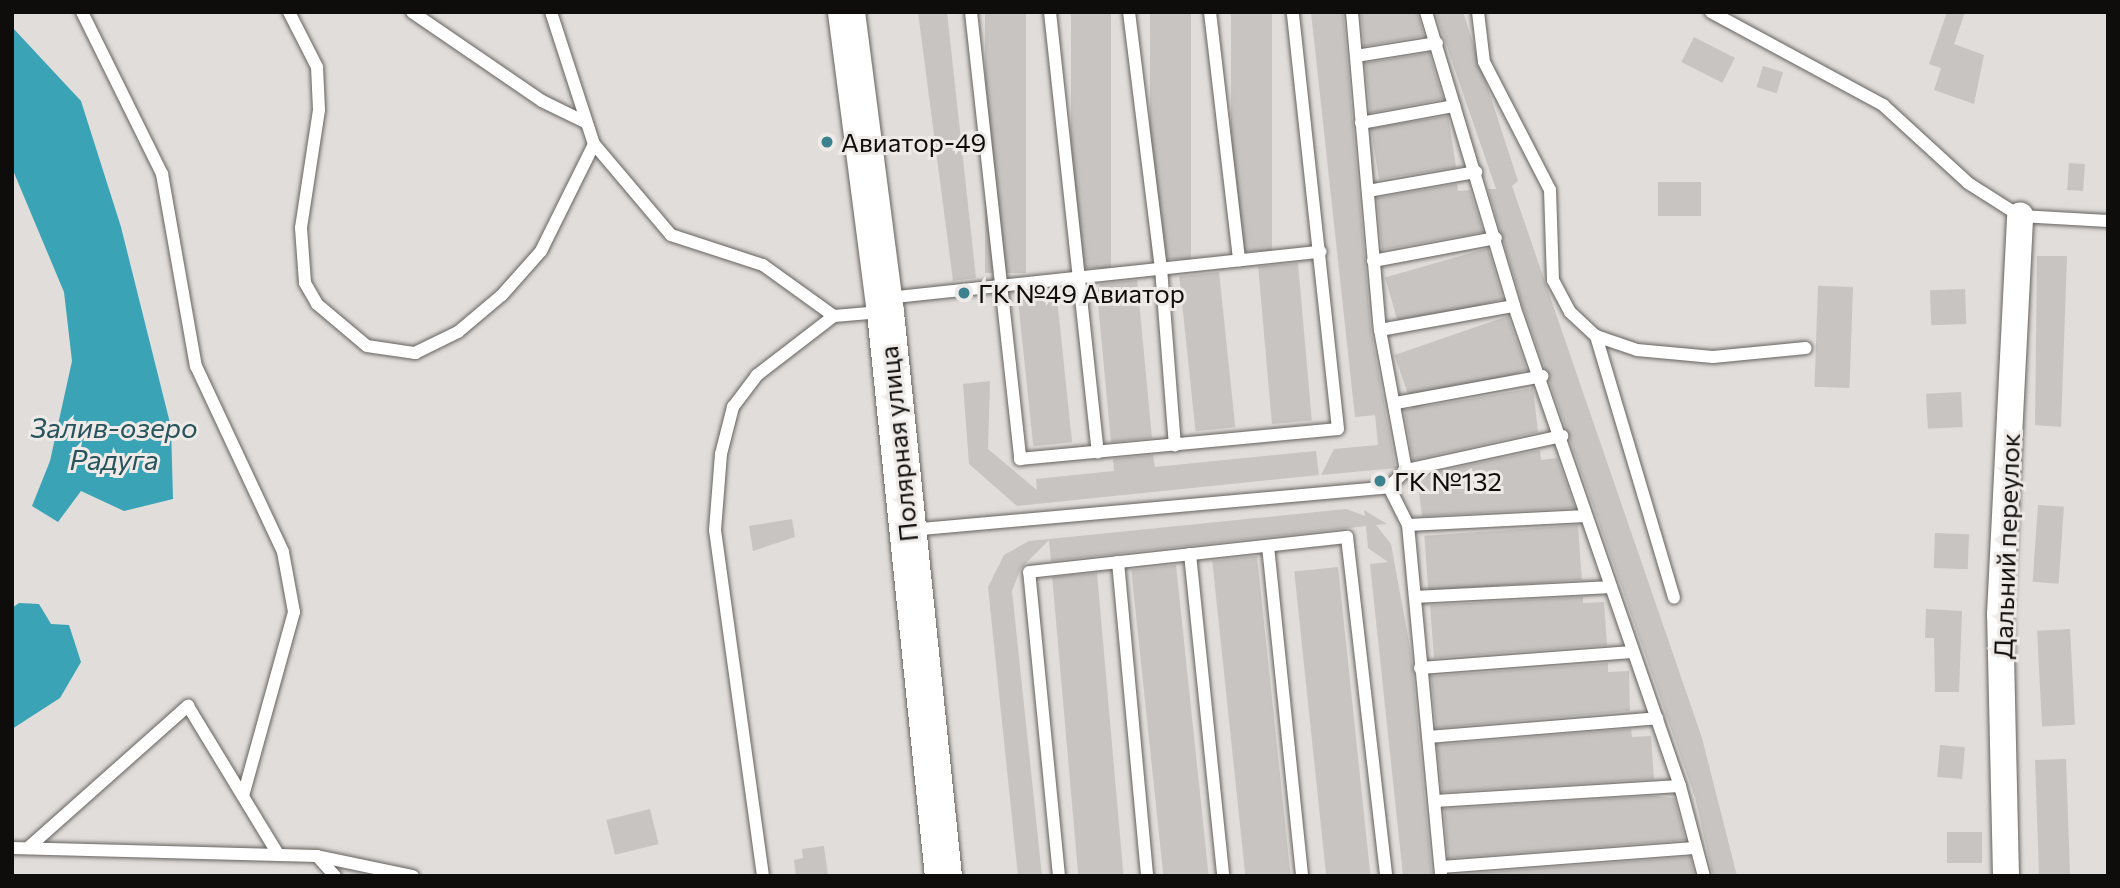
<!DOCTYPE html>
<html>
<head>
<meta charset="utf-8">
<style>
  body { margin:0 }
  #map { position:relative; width:2120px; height:888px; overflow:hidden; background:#e1ddda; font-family:Commissioner,sans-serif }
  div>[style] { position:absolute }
  .water>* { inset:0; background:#3aa3b6 }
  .building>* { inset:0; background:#c7c4c1; transform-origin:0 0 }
  .roads { filter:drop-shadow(0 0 2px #65625f) drop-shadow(0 0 2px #65625f) }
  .lane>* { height:12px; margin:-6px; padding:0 6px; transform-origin:6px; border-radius:6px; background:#fff }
  .street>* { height:26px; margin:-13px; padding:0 13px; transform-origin:13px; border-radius:13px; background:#fff }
  .secondary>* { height:37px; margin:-18.5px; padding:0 18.5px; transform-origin:18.5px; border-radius:18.5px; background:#fff }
  .dots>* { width:19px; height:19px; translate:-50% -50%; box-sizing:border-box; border:4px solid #eeeae7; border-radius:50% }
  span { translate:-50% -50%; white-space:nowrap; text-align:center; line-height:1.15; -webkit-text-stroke:6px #eeeae7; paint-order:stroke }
  .poi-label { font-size:26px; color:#0f0d0c }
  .left { translate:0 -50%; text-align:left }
  .street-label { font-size:26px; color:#0f0d0c }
  .water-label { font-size:28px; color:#26535c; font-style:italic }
  .frame { position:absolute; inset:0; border:14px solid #0f0d0c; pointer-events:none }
</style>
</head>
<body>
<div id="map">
  <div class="water">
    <i style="clip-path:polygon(12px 27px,81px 101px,121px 227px,171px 427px,173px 499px,124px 511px,81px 491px,58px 522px,32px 506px,50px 461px,72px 361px,64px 292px,12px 168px)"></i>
    <i style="clip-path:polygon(19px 603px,39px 604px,51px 624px,69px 625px,81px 662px,60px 698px,12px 729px,12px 608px)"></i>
  </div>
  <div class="building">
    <i style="clip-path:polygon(918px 12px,947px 12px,976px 278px,953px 281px)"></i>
    <i style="left:985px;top:12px;width:41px;height:261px"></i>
    <i style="left:1071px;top:12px;width:40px;height:256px"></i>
    <i style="left:1150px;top:12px;width:41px;height:247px"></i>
    <i style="left:1231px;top:12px;width:41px;height:239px"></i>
    <i style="clip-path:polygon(1311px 12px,1343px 12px,1371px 331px,1396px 468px,1321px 475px,1334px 449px,1378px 445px,1375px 415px,1355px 417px)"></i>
    <i style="clip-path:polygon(1361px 12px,1417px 12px,1424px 36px,1364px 46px)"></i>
    <i style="clip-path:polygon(1435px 12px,1463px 12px,1518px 181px,1512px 186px,1702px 738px,1737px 876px,1713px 876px,1695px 797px,1522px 303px,1488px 189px,1496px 189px)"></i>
    <i style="clip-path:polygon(1947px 12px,1965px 12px,1954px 44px,1984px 55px,1974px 104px,1934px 90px,1941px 68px,1929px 64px)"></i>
    <i style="left:1694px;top:37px;width:46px;height:28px;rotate:27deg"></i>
    <i style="clip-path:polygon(1429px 53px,1443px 99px,1370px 113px,1365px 63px)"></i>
    <i style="left:1763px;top:66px;width:21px;height:22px;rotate:17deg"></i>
    <i style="left:1448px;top:116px;width:52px;height:78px;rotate:81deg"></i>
    <i style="left:2069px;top:163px;width:16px;height:27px;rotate:4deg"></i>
    <i style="left:1701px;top:182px;width:34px;height:43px;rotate:90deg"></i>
    <i style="clip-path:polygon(1457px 184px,1458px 191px,1470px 190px,1483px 232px,1382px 250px,1377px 198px)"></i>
    <i style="left:1488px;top:248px;width:53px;height:107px;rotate:74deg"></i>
    <i style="clip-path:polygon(2037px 256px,2067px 256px,2061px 427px,2035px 425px)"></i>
    <i style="left:1298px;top:263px;width:158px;height:40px;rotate:85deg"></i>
    <i style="left:1219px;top:272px;width:156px;height:40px;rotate:84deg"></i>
    <i style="clip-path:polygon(1137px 280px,1152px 438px,1111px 442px,1097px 293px,1100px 284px)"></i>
    <i style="left:1853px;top:287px;width:101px;height:35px;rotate:92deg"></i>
    <i style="left:1056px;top:289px;width:154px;height:39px;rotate:84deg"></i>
    <i style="left:1965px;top:289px;width:35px;height:35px;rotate:88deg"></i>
    <i style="left:1508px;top:316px;width:57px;height:120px;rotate:71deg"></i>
    <i style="clip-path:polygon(990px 381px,988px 449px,1037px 490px,1036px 479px,1114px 471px,1113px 459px,1153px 455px,1155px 467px,1316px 451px,1319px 475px,1017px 506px,969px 464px,963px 384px)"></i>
    <i style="clip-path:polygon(1533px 388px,1538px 432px,1413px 460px,1404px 410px)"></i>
    <i style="left:1961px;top:392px;width:35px;height:35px;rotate:87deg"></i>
    <i style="clip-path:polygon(1540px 450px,1541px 460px,1557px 458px,1575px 508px,1422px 516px,1417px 476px)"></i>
    <i style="left:2038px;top:505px;width:26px;height:77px;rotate:4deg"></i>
    <i style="clip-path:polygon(1346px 509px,1365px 516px,1364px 510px,1387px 524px,1376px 525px,1391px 544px,1411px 653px,1432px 876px,1403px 876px,1370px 564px,1388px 562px,1368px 548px,1366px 526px,1051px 561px,1049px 540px,1021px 568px,1012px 591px,1042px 876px,1018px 876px,988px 587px,1004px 555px,1029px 541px)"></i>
    <i style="clip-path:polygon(792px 519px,795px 537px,753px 551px,749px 526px)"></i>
    <i style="left:1578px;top:525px;width:55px;height:154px;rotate:86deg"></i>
    <i style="left:1935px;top:533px;width:34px;height:35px;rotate:2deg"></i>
    <i style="left:1257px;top:556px;width:321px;height:45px;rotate:84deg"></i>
    <i style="left:1176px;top:565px;width:312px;height:45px;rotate:84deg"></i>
    <i style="left:1338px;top:567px;width:310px;height:44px;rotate:84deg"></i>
    <i style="left:1097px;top:573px;width:304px;height:45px;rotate:85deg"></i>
    <i style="clip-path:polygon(1583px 597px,1583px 603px,1604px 602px,1607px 645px,1434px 658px,1430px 605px)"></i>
    <i style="clip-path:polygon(1926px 609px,1962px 611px,1959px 692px,1935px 692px,1934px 638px,1925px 638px)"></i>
    <i style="left:2070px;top:629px;width:96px;height:33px;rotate:87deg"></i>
    <i style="clip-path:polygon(1608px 663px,1608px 672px,1629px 671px,1630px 711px,1436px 728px,1431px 676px)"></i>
    <i style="clip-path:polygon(1631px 729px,1632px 737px,1651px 736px,1654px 779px,1442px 792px,1437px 745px)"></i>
    <i style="left:1940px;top:745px;width:25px;height:32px;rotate:5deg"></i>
    <i style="left:2066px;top:759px;width:117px;height:31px;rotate:88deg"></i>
    <i style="clip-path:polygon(1655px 796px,1674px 798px,1685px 840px,1448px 858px,1444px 809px)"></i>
    <i style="left:650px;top:809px;width:36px;height:45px;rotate:76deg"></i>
    <i style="left:1947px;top:832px;width:35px;height:31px"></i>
    <i style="clip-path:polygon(824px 846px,828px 876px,796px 876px,794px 860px,803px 858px,802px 849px)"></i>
    <i style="clip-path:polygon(1690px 857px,1695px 876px,1450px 876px,1450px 875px)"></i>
  </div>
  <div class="roads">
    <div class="lane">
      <i style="left:82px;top:12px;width:181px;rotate:63.7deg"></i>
      <i style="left:162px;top:174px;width:195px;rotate:80deg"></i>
      <i style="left:196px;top:366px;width:205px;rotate:64.9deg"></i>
      <i style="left:283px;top:552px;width:61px;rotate:79.6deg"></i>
      <i style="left:294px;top:612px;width:191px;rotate:105.5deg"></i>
      <i style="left:289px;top:12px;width:62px;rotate:63deg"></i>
      <i style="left:317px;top:67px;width:43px;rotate:87.3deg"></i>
      <i style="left:319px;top:110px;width:119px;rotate:98.7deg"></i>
      <i style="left:301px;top:228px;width:55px;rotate:85.8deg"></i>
      <i style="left:305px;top:283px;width:24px;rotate:60deg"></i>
      <i style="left:317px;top:304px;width:65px;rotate:40deg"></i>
      <i style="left:367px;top:346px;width:49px;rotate:8.3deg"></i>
      <i style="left:415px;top:353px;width:48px;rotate:-26deg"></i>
      <i style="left:458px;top:332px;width:57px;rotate:-40.1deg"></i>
      <i style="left:502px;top:295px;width:59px;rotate:-48.4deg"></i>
      <i style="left:541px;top:251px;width:119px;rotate:-63.6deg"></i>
      <i style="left:412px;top:12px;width:158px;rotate:34.4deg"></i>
      <i style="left:542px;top:101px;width:48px;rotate:26deg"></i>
      <i style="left:551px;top:12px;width:139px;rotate:72deg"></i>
      <i style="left:594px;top:144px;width:119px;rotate:49.8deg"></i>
      <i style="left:671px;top:235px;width:97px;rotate:18.1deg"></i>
      <i style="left:763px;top:265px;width:87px;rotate:35.7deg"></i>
      <i style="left:834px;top:316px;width:47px;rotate:-4.9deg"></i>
      <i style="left:971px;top:12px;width:450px;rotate:83.7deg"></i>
      <i style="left:1020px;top:459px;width:319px;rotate:-5.4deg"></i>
      <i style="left:1338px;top:429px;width:419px;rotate:-96.2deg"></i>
      <i style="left:1050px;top:12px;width:443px;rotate:83.8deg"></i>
      <i style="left:1129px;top:12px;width:258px;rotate:82.9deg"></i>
      <i style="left:1161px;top:268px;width:178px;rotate:85.5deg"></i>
      <i style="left:1210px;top:12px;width:250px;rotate:83.3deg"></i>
      <i style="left:1352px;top:12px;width:319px;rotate:85deg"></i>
      <i style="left:1380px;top:330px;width:142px;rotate:79.5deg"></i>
      <i style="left:1406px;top:470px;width:24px;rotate:135deg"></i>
      <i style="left:1426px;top:12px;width:307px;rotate:73.3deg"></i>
      <i style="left:1514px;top:306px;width:508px;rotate:70.92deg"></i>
      <i style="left:1680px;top:786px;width:93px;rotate:75.1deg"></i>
      <i style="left:1478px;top:12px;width:50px;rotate:83.2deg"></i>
      <i style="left:1484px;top:62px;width:144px;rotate:62.7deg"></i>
      <i style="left:1550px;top:190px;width:90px;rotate:88.1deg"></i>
      <i style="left:1553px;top:280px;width:36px;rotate:62deg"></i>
      <i style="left:1570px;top:312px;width:35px;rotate:43deg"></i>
      <i style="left:1596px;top:336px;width:43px;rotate:18.9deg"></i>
      <i style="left:1637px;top:350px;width:76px;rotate:5.3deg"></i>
      <i style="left:1713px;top:357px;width:93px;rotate:-5.5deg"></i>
      <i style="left:1711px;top:12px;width:196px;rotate:28.4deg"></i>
      <i style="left:1883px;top:105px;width:115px;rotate:42.5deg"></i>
      <i style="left:1968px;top:183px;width:62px;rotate:32.4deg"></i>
      <i style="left:2020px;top:216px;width:88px;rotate:3.3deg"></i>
      <i style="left:1356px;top:56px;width:82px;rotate:-9.1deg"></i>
      <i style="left:1361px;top:123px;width:95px;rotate:-10.4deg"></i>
      <i style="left:1368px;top:191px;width:110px;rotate:-10deg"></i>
      <i style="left:1373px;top:261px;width:125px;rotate:-10.6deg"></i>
      <i style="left:887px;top:298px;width:436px;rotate:-6.1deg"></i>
      <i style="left:1380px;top:330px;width:136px;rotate:-10.2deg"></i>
      <i style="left:1596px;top:336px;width:273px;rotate:73.4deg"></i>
      <i style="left:1396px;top:403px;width:149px;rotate:-10.4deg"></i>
      <i style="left:1406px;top:470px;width:160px;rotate:-12.3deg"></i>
      <i style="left:1408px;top:525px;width:178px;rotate:-2.9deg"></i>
      <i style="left:910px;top:530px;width:481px;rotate:-5.1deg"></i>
      <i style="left:1389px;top:487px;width:42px;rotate:63.4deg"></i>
      <i style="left:1408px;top:525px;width:353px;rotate:84.6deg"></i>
      <i style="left:1268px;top:546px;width:332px;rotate:84.1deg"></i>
      <i style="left:1190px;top:554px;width:324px;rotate:84.1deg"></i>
      <i style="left:1118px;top:562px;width:315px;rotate:84.7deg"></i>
      <i style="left:1415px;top:597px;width:196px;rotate:-2.9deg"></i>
      <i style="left:1420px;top:668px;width:213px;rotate:-4.3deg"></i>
      <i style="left:1428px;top:737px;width:230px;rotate:-4.7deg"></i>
      <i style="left:1435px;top:801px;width:245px;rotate:-3.5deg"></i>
      <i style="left:29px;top:847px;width:213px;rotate:-41.6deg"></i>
      <i style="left:188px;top:706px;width:173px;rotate:58.7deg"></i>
      <i style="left:12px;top:848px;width:305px;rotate:1.5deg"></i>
      <i style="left:317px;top:856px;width:98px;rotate:11.8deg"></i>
      <i style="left:317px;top:856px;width:27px;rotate:48deg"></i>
      <i style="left:1441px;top:867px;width:254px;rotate:-4.3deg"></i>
      <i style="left:763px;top:876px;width:349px;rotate:-97.9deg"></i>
      <i style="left:715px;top:530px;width:76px;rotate:-85.5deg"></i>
      <i style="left:721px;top:454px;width:49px;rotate:-75.7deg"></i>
      <i style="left:733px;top:407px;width:40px;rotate:-53deg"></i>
      <i style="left:757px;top:375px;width:97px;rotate:-37.5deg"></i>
      <i style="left:1059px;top:876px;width:305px;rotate:-95.6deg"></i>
      <i style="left:1029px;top:572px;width:320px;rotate:-6.3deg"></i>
      <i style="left:1347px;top:537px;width:341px;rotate:83.4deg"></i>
    </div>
    <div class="street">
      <i style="left:2006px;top:876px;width:262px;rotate:-91.3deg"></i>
      <i style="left:2000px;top:614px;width:399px;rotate:-87.1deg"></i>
    </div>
    <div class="secondary">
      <i style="left:846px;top:12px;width:303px;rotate:82.6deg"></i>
      <i style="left:885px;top:312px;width:567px;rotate:84.13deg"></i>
    </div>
  </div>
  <div class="dots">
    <i style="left:827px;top:142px;background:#3b818e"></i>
    <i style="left:964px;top:293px;background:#3b818e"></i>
    <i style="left:1380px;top:481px;background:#3b818e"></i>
  </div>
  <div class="poi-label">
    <span class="left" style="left:841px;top:142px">Авиатор-49</span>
    <span class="left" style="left:978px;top:293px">ГК №49 Авиатор</span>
    <span class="left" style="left:1394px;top:481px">ГК №132</span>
  </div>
  <div class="street-label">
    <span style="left:898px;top:444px;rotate:-96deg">Полярная улица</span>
    <span style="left:2006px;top:546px;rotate:-88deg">Дальний переулок</span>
  </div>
  <div class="water-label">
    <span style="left:114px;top:443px">Залив-озеро<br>Радуга</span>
  </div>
  <div class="frame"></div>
</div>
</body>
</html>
